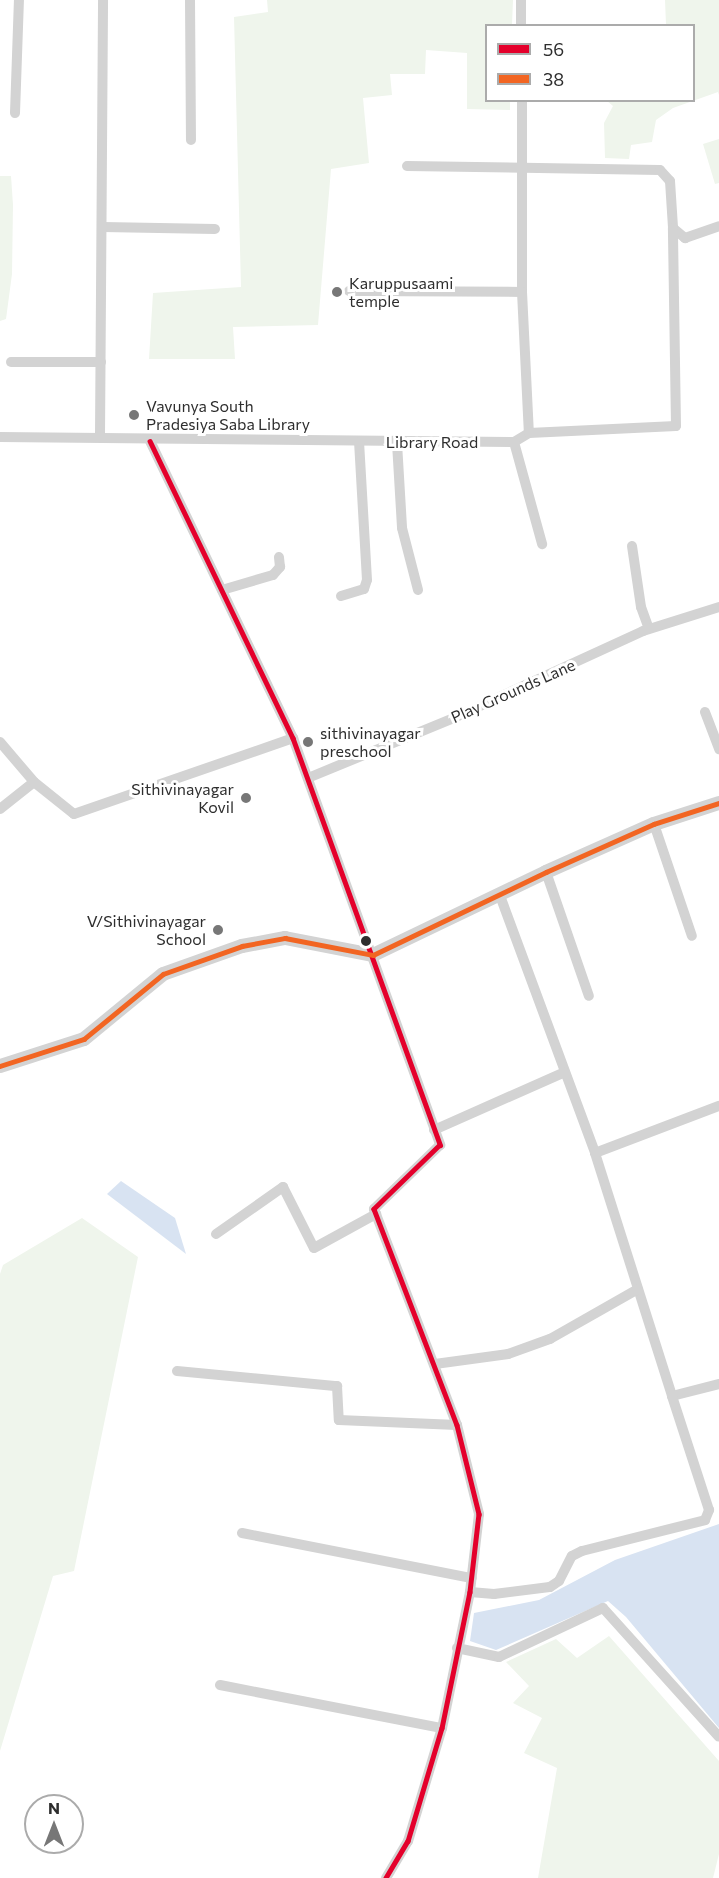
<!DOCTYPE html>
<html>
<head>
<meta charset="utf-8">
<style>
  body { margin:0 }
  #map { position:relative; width:719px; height:1878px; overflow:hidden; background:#fff; font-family:Commissioner,sans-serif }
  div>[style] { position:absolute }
  .green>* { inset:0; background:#eff5ec }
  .water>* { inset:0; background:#d8e3f2 }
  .minor>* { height:10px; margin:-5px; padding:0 5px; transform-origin:5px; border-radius:5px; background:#d3d3d3 }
  .tertiary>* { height:14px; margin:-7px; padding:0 7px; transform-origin:7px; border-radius:7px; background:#d3d3d3 }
  .bus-1>* { height:4.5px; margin:-2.25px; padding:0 2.25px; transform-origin:2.25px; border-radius:2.25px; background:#e4002b }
  .bus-2>* { height:4.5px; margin:-2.25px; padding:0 2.25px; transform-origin:2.25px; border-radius:2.25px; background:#f26522 }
  .dots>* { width:16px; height:16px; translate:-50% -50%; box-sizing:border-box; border:3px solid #fff; border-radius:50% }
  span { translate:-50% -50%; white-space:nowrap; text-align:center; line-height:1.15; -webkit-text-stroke:6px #fff; paint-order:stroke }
  .poi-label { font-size:16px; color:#2e2e2e }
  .left { translate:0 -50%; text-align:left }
  .right { translate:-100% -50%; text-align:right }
  .street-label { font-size:16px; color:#2e2e2e }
  .legend { position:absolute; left:485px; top:24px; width:210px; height:78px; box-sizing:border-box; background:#fff; border:2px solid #ababab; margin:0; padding:8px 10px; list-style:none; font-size:18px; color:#2e2e2e }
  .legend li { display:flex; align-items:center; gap:12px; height:30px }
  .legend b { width:30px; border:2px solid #ababab }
  .north { position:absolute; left:24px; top:1794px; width:60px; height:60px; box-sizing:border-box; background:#fff; border:2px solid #ababab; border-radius:50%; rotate:0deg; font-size:16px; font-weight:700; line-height:24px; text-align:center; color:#2e2e2e }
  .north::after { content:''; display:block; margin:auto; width:21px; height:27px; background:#777; clip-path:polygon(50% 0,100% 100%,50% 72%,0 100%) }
</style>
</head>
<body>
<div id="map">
  <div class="green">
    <i style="clip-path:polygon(267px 0,513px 0,512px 25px,486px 26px,486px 100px,510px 101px,510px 110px,467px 109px,467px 53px,426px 50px,425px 74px,390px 74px,392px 95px,363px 98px,369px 163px,331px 169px,318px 325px,233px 327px,235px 359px,149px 359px,153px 293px,241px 287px,234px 17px,268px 12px)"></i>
    <i style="clip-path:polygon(665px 0,719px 0,719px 95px,718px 92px,673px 108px,656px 120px,652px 142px,631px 145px,629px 159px,605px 158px,604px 123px,613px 106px,607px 101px,694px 100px,694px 26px,666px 25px)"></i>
    <i style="clip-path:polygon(719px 139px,719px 183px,715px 184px,703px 144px)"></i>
    <i style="clip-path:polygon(0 176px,11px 176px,13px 205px,12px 274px,6px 319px,0 321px)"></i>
    <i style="clip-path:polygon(82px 1218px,138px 1257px,74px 1571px,53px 1576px,0 1751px,0 1274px,3px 1265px)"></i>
    <i style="clip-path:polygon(609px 1636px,719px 1761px,719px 1854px,713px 1878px,538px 1878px,557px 1768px,524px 1753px,542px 1718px,513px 1703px,529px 1686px,506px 1662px,556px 1639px,577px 1658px)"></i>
  </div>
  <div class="water">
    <i style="clip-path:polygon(121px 1181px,175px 1218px,186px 1254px,107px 1194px)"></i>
    <i style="clip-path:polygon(719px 1524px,719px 1728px,626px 1617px,608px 1601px,496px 1650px,470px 1641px,474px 1613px,539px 1600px,615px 1560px)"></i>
  </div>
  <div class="minor">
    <i style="left:190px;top:0;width:140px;rotate:89.6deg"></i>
    <i style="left:521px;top:0;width:26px;rotate:90deg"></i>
    <i style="left:522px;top:100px;width:192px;rotate:90deg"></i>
    <i style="left:522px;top:292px;width:141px;rotate:87.2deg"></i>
    <i style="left:15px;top:113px;width:113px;rotate:-88deg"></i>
    <i style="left:407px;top:166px;width:253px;rotate:0.9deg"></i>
    <i style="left:660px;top:170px;width:15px;rotate:48deg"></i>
    <i style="left:670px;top:181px;width:47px;rotate:86.3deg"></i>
    <i style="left:673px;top:228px;width:16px;rotate:40deg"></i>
    <i style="left:685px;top:238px;width:36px;rotate:-19deg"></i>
    <i style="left:103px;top:227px;width:112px;rotate:1deg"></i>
    <i style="left:349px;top:291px;width:173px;rotate:0.3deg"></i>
    <i style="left:11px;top:362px;width:90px"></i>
    <i style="left:100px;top:436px;width:436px;rotate:-89.6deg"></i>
    <i style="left:0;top:437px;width:514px;rotate:0.56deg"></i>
    <i style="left:514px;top:442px;width:17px;rotate:-31deg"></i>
    <i style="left:529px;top:433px;width:147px;rotate:-2.7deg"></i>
    <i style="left:676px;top:426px;width:198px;rotate:-90.9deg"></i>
    <i style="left:150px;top:441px;width:330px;rotate:64.3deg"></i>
    <i style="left:293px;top:738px;width:433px;rotate:70.1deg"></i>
    <i style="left:440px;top:1145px;width:92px;rotate:135.9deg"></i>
    <i style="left:374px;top:1209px;width:231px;rotate:69deg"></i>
    <i style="left:457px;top:1425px;width:92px;rotate:76.1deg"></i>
    <i style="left:479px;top:1514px;width:79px;rotate:96.6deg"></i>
    <i style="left:470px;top:1592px;width:139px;rotate:101.6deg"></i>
    <i style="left:442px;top:1728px;width:118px;rotate:106.7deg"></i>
    <i style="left:408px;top:1841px;width:43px;rotate:120.7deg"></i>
    <i style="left:514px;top:442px;width:106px;rotate:74.6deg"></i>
    <i style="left:397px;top:443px;width:85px;rotate:86.6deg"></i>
    <i style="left:402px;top:528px;width:64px;rotate:75.5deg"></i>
    <i style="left:632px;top:546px;width:62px;rotate:81.6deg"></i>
    <i style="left:641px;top:607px;width:23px;rotate:70deg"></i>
    <i style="left:222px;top:590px;width:53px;rotate:-16.4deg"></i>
    <i style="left:273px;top:575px;width:11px;rotate:-49deg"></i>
    <i style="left:280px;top:567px;width:10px;rotate:-96deg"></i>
    <i style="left:341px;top:596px;width:24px;rotate:-17deg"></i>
    <i style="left:364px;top:589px;width:9px;rotate:-72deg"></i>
    <i style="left:367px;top:580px;width:138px;rotate:-93.3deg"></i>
    <i style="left:705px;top:712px;width:40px;rotate:69deg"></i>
    <i style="left:0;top:742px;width:52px;rotate:49.6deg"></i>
    <i style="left:308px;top:778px;width:160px;rotate:-22.4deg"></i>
    <i style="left:456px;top:717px;width:206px;rotate:-24.7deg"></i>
    <i style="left:643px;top:631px;width:80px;rotate:-17.5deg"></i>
    <i style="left:0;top:809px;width:43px;rotate:-38.5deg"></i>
    <i style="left:34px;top:782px;width:51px;rotate:38.7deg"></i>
    <i style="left:74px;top:814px;width:232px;rotate:-19.1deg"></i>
    <i style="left:654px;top:824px;width:118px;rotate:71.3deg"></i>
    <i style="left:546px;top:872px;width:131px;rotate:70.9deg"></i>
    <i style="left:499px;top:893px;width:277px;rotate:69.7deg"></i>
    <i style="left:595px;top:1153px;width:255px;rotate:72.4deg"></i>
    <i style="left:672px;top:1396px;width:49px;rotate:-14.3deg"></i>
    <i style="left:434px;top:1130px;width:143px;rotate:-23.9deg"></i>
    <i style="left:595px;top:1153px;width:133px;rotate:-20.8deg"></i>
    <i style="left:216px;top:1234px;width:82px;rotate:-35deg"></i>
    <i style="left:283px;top:1187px;width:68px;rotate:63.1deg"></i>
    <i style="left:314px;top:1248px;width:71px;rotate:-28.7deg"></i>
    <i style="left:435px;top:1364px;width:74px;rotate:-7.8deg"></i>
    <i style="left:508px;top:1354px;width:45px;rotate:-19.7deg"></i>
    <i style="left:550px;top:1339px;width:101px;rotate:-29.6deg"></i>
    <i style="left:177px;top:1371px;width:161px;rotate:5.4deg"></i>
    <i style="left:337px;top:1386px;width:34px;rotate:87deg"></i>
    <i style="left:339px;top:1420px;width:118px;rotate:2.4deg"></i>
    <i style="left:242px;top:1533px;width:234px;rotate:11.1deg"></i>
    <i style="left:470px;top:1592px;width:24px;rotate:5deg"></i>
    <i style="left:494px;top:1594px;width:56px;rotate:-7.1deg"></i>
    <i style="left:550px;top:1587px;width:11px;rotate:-34deg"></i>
    <i style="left:559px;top:1581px;width:28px;rotate:-63deg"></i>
    <i style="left:572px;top:1556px;width:11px;rotate:-27deg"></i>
    <i style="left:582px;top:1551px;width:127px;rotate:-14.1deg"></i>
    <i style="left:705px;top:1520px;width:11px;rotate:-68deg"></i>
    <i style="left:709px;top:1510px;width:120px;rotate:-108deg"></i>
    <i style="left:457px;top:1648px;width:43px;rotate:12.1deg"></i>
    <i style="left:499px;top:1657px;width:115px;rotate:-25.2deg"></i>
    <i style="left:603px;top:1608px;width:173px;rotate:48deg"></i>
    <i style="left:220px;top:1685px;width:226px;rotate:11deg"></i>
  </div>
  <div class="tertiary">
    <i style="left:0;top:1066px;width:88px;rotate:-17.8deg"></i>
    <i style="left:84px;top:1039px;width:102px;rotate:-39.4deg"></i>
    <i style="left:163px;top:974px;width:84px;rotate:-19.5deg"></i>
    <i style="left:242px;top:946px;width:44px;rotate:-10.5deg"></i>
    <i style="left:285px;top:938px;width:90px;rotate:10.9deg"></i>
    <i style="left:373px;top:955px;width:192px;rotate:-25.6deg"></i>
    <i style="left:546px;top:872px;width:118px;rotate:-24deg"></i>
    <i style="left:654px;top:824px;width:68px;rotate:-17.9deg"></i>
  </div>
  <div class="bus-1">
    <i style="left:150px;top:441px;width:330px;rotate:64.3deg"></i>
    <i style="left:293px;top:738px;width:433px;rotate:70.1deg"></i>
    <i style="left:440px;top:1145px;width:92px;rotate:135.9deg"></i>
    <i style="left:374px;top:1209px;width:231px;rotate:69deg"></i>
    <i style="left:457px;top:1425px;width:92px;rotate:76.1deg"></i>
    <i style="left:479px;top:1514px;width:79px;rotate:96.6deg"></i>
    <i style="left:470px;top:1592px;width:139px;rotate:101.6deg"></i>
    <i style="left:442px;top:1728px;width:118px;rotate:106.7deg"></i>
    <i style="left:408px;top:1841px;width:43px;rotate:120.7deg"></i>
  </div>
  <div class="bus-2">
    <i style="left:0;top:1066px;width:88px;rotate:-17.8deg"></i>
    <i style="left:84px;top:1039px;width:102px;rotate:-39.4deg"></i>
    <i style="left:163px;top:974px;width:84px;rotate:-19.5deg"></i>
    <i style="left:242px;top:946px;width:44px;rotate:-10.5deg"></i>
    <i style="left:285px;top:938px;width:90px;rotate:10.9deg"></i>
    <i style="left:373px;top:955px;width:192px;rotate:-25.6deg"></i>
    <i style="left:546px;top:872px;width:118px;rotate:-24deg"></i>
    <i style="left:654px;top:824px;width:68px;rotate:-17.9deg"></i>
  </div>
  <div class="dots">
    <i style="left:337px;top:292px;background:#777"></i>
    <i style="left:134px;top:415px;background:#777"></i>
    <i style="left:308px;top:742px;background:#777"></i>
    <i style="left:246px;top:798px;background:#777"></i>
    <i style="left:218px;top:930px;background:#777"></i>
    <i style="left:366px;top:941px;background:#2e2e2e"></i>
  </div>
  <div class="poi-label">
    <span class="left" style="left:349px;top:292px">Karuppusaami<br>temple</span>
    <span class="left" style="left:146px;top:415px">Vavunya South<br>Pradesiya Saba Library</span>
    <span class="left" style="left:320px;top:742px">sithivinayagar<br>preschool</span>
    <span class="right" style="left:234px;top:798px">Sithivinayagar<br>Kovil</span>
    <span class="right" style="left:206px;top:930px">V/Sithivinayagar<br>School</span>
  </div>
  <div class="street-label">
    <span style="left:432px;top:442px">Library Road</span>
    <span style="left:513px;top:691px;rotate:-24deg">Play Grounds Lane</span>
  </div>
  <ul class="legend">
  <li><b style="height:8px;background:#e4002b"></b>56</li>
  <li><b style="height:8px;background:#f26522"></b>38</li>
  </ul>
  <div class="north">N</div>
</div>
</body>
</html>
